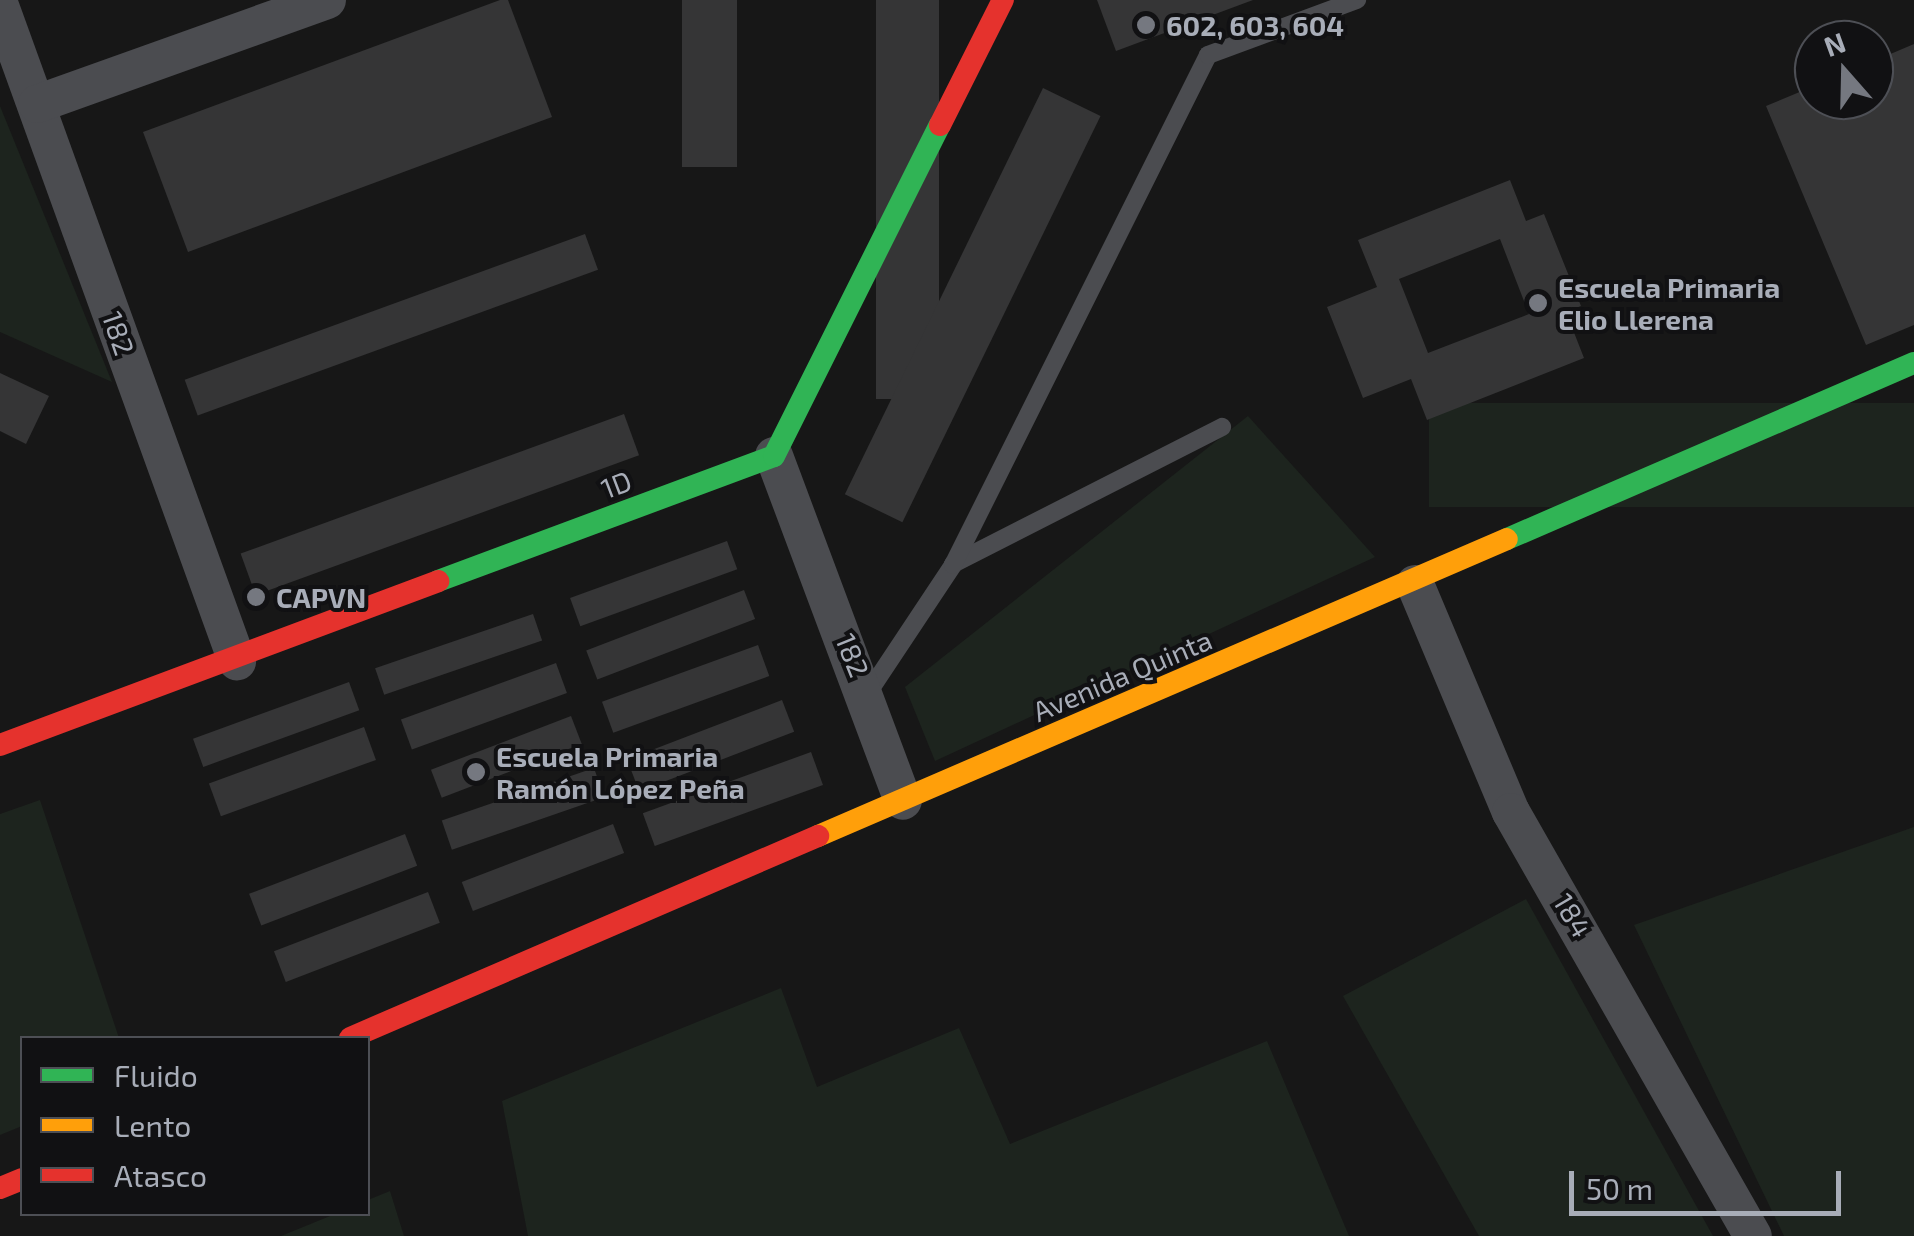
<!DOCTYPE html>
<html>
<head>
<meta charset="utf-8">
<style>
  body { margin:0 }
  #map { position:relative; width:1914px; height:1236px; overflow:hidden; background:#171717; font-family:"Exo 2",sans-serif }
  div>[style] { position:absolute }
  .green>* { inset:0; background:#1d241e; transform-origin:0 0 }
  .building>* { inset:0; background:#353536; transform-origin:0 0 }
  .lane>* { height:18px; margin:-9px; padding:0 9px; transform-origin:9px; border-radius:9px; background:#4b4c50 }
  .street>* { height:38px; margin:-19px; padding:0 19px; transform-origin:19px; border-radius:19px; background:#4b4c50 }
  .fast>* { height:22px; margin:-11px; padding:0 11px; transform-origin:11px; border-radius:11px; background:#30b455 }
  .slow>* { height:22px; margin:-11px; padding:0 11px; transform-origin:11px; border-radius:11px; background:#ff9f0a }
  .jam>* { height:22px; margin:-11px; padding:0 11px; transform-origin:11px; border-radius:11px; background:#e5322d }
  .dots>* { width:28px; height:28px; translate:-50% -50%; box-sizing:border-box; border:5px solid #111113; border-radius:50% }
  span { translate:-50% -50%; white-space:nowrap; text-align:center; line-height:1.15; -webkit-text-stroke:8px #111113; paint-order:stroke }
  .poi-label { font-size:28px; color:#a8adb8; font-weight:700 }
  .left { translate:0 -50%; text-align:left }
  .street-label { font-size:28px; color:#a8adb8 }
  .legend { position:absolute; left:20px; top:1036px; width:350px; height:180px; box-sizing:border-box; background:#111113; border:2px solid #4d4f55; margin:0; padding:12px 18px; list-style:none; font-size:30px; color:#a8adb8 }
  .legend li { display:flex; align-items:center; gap:20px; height:50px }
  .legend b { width:50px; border:2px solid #4d4f55 }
  .north { position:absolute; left:1794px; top:20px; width:100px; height:100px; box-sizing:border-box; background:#111113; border:2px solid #4d4f55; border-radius:50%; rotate:340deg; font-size:28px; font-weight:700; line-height:40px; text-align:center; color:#a8adb8 }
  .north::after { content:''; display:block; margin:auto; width:35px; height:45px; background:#757880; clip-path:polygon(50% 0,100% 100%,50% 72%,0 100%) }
  .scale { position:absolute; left:1569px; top:1171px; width:272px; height:45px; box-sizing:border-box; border:5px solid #a8adb8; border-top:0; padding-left:12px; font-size:30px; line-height:35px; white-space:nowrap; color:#a8adb8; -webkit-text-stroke:8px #111113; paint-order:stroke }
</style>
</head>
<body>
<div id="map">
  <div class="green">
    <i style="clip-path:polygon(0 106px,112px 382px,0 332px)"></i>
    <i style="left:1914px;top:403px;width:104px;height:485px;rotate:90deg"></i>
    <i style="clip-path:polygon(1248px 416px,1375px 557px,935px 761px,905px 687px)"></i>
    <i style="clip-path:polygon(40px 800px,119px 1038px,22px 1038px,22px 1126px,0 1135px,0 814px)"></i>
    <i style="clip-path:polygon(1914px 827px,1914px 1236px,1784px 1236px,1634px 925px)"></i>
    <i style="clip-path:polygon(1526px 899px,1713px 1236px,1479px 1236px,1343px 996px)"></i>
    <i style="clip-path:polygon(781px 988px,817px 1087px,959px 1028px,1010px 1144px,1267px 1041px,1349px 1236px,528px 1236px,502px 1101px)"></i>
    <i style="clip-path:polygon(390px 1191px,404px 1236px,281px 1236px,335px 1214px,368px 1214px,368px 1200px)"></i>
  </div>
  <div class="building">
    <i style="clip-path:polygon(500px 0,508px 0,552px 117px,188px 252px,143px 132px)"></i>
    <i style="left:682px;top:0;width:55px;height:167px"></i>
    <i style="left:876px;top:0;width:63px;height:399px"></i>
    <i style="clip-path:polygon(1097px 0,1253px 0,1116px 51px)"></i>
    <i style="clip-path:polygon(1914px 44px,1914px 325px,1866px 345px,1766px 106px,1814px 86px,1814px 100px,1874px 100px,1874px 61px)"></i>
    <i style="left:1043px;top:88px;width:64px;height:452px;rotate:26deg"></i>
    <i style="clip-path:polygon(evenodd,1510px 180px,1526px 221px,1544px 214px,1581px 306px,1566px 312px,1584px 358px,1427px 420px,1411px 379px,1363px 398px,1327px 307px,1377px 287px,1358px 240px,1510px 180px,1500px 239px,1529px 314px,1428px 353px,1399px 279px,1500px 239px)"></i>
    <i style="left:585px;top:234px;width:38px;height:426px;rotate:70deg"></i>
    <i style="clip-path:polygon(0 373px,49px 396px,26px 444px,0 431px)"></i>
    <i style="left:624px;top:414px;width:44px;height:408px;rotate:70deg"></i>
    <i style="left:727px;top:541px;width:30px;height:167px;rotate:70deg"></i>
    <i style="left:744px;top:590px;width:31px;height:169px;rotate:69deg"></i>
    <i style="left:533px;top:614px;width:28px;height:167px;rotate:71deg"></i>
    <i style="left:758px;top:645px;width:33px;height:166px;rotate:70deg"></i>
    <i style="left:556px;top:663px;width:32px;height:165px;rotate:70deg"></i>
    <i style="left:349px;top:682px;width:30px;height:166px;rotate:70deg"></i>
    <i style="left:782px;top:700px;width:34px;height:166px;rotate:69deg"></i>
    <i style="left:571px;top:716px;width:30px;height:150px;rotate:69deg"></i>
    <i style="left:364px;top:727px;width:35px;height:165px;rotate:70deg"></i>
    <i style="left:811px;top:752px;width:35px;height:179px;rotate:70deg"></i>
    <i style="left:594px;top:768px;width:31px;height:161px;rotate:71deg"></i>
    <i style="left:613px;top:824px;width:31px;height:162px;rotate:69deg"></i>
    <i style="left:405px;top:834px;width:34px;height:167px;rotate:69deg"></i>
    <i style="left:428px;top:892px;width:33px;height:165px;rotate:69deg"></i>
  </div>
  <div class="lane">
    <i style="left:953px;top:564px;width:302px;rotate:-27deg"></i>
    <i style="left:868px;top:693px;width:154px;rotate:-56.4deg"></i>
    <i style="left:953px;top:565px;width:570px;rotate:-63.43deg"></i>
    <i style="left:1208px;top:55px;width:159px;rotate:-20.3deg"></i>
  </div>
  <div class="street">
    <i style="left:0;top:6px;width:697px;rotate:70.11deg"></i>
    <i style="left:37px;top:104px;width:308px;rotate:-19.7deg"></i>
    <i style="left:774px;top:456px;width:368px;rotate:69.5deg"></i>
    <i style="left:1415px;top:584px;width:247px;rotate:67.2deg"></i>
    <i style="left:1511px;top:812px;width:488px;rotate:60.3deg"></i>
  </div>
  <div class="fast">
    <i style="left:1507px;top:539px;width:443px;rotate:-23.4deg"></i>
    <i style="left:438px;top:581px;width:358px;rotate:-20.4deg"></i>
    <i style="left:774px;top:456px;width:370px;rotate:-63.4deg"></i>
  </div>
  <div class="slow">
    <i style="left:818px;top:836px;width:750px;rotate:-23.32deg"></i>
  </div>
  <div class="jam">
    <i style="left:940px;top:125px;width:140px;rotate:-63.3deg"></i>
    <i style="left:0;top:745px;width:468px;rotate:-20.5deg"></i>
    <i style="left:350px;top:1038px;width:510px;rotate:-23.35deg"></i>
    <i style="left:0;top:1188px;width:24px;rotate:-22deg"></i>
  </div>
  <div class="dots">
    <i style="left:1146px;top:25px;background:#757880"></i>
    <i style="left:1538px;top:303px;background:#757880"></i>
    <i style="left:256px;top:597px;background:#757880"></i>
    <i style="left:476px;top:772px;background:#757880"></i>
  </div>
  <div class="poi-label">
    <span class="left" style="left:1166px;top:25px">602, 603, 604</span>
    <span class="left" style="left:1558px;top:303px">Escuela Primaria<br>Elio Llerena</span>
    <span class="left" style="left:276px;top:597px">CAPVN</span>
    <span class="left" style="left:496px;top:772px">Escuela Primaria<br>Ramón López Peña</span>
  </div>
  <div class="street-label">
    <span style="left:119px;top:333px;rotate:71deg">182</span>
    <span style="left:616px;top:484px;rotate:-21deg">1D</span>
    <span style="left:853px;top:655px;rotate:68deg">182</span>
    <span style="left:1122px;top:675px;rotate:-23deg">Avenida Quinta</span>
    <span style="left:1573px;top:915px;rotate:59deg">184</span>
  </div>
  <ul class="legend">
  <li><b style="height:12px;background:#30b455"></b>Fluido</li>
  <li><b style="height:12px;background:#ff9f0a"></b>Lento</li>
  <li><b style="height:12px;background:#e5322d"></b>Atasco</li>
  </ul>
  <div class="north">N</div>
  <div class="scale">50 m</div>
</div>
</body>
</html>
